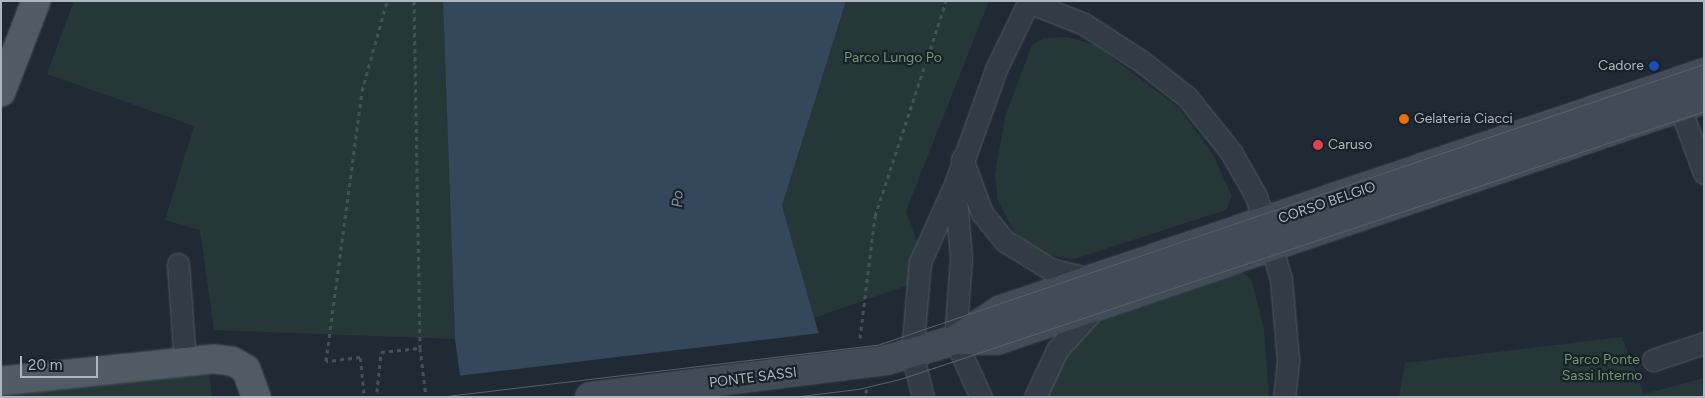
<!DOCTYPE html>
<html>
<head>
<meta charset="utf-8">
<style>
  body { margin:0 }
  #map { position:relative; width:1705px; height:398px; overflow:hidden; background:#202a34; font-family:Figtree,sans-serif }
  div>[style] { position:absolute }
  .green>* { inset:0; background:#253837 }
  .water>* { inset:0; background:#35475a }
  .pier>* { inset:0; background:#202a34 }
  .path>* { height:3px; margin-top:-1.5px; transform-origin:0; background:repeating-linear-gradient(90deg,#425355 0 4px,transparent 0 8px) }
  .roads { filter:drop-shadow(0 0 1px #515a63) drop-shadow(0 0 1px #515a63) }
  .minor>* { height:21px; margin:-10.5px; padding:0 10.5px; transform-origin:10.5px; border-radius:10.5px; background:#333c45 }
  .secondary>* { height:28px; margin:-14px; padding:0 14px; transform-origin:14px; border-radius:14px; background:#424b58 }
  .primary>* { height:28px; margin:-14px; padding:0 14px; transform-origin:14px; border-radius:14px; background:#515b65 }
  .tram>* { height:1px; margin:-0.5px; padding:0 0.5px; transform-origin:0.5px; border-radius:0.5px; background:#56606c }
  .dots>* { width:14px; height:14px; translate:-50% -50%; box-sizing:border-box; border:2px solid #192129; border-radius:50% }
  span { translate:-50% -50%; white-space:nowrap; text-align:center; line-height:1.15; -webkit-text-stroke:4.5px #192129; paint-order:stroke }
  .park-label { font-size:14px; color:#6f9675 }
  .poi-label { font-size:14px; color:#adb7c2 }
  .right { translate:-100% -50%; text-align:right }
  .left { translate:0 -50%; text-align:left }
  .street-label { font-size:14px; color:#adb7c2 }
  .water-label { font-size:15px; color:#778fa9; font-style:italic }
  .frame { position:absolute; inset:0; border:2px solid #adb7c2; pointer-events:none }
  .scale { position:absolute; left:20px; top:356px; width:78px; height:22px; box-sizing:border-box; border:2px solid #adb7c2; border-top:0; padding-left:6px; font-size:15px; line-height:18px; white-space:nowrap; color:#adb7c2; -webkit-text-stroke:4px #192129; paint-order:stroke }
</style>
</head>
<body>
<div id="map">
  <div class="green">
    <i style="clip-path:polygon(74px 1px,443px 1px,455px 339px,214px 330px,200px 230px,165px 220px,194px 126px,47px 74px)"></i>
    <i style="clip-path:polygon(846px 1px,989px 1px,906px 211px,917px 241px,917px 282px,814px 318px,782px 206px)"></i>
    <i style="clip-path:polygon(1068px 37px,1095px 45px,1178px 107px,1212px 153px,1232px 196px,1226px 210px,1074px 259px,1046px 255px,1016px 234px,998px 201px,995px 175px,1005px 117px,1032px 45px,1044px 38px)"></i>
    <i style="clip-path:polygon(1241px 272px,1251px 278px,1264px 329px,1269px 397px,1046px 397px,1058px 361px,1095px 322px)"></i>
    <i style="clip-path:polygon(1622px 337px,1644px 394px,1704px 378px,1704px 397px,1399px 397px,1405px 363px)"></i>
    <i style="clip-path:polygon(209px 374px,212px 397px,1px 397px,1px 396px)"></i>
  </div>
  <div class="water">
    <i style="clip-path:polygon(443px 1px,846px 1px,782px 206px,837px 397px,463px 397px,455px 339px)"></i>
  </div>
  <div class="pier">
    <i style="clip-path:polygon(821px 333px,840px 397px,461px 397px,458px 376px)"></i>
  </div>
  <div class="path">
    <i style="left:414px;top:1px;width:347px;rotate:89deg"></i>
    <i style="left:420px;top:348px;width:49px;rotate:83deg"></i>
    <i style="left:860px;top:338px;width:123px;rotate:-83deg"></i>
    <i style="left:875px;top:216px;width:226px;rotate:-71.7deg"></i>
    <i style="left:866px;top:389px;width:8px;rotate:83deg"></i>
    <i style="left:377px;top:392px;width:40px;rotate:-84.3deg"></i>
    <i style="left:381px;top:352px;width:39px;rotate:-6deg"></i>
    <i style="left:364px;top:393px;width:36px;rotate:-96deg"></i>
    <i style="left:360px;top:357px;width:34px;rotate:173deg"></i>
    <i style="left:326px;top:361px;width:272px;rotate:-82.4deg"></i>
    <i style="left:362px;top:91px;width:93px;rotate:-74.5deg"></i>
  </div>
  <div class="roads">
    <div class="minor">
      <i style="left:1028px;top:2px;width:60px;rotate:21.4deg"></i>
      <i style="left:1084px;top:24px;width:68px;rotate:33deg"></i>
      <i style="left:1141px;top:61px;width:58px;rotate:38deg"></i>
      <i style="left:1187px;top:97px;width:70px;rotate:51.3deg"></i>
      <i style="left:1231px;top:152px;width:51px;rotate:60.4deg"></i>
      <i style="left:1256px;top:196px;width:87px;rotate:73.2deg"></i>
      <i style="left:1281px;top:279px;width:82px;rotate:85.1deg"></i>
      <i style="left:1288px;top:361px;width:36px;rotate:96deg"></i>
      <i style="left:1675px;top:94px;width:84px;rotate:69.8deg"></i>
      <i style="left:962px;top:159px;width:58px;rotate:69.7deg"></i>
      <i style="left:982px;top:213px;width:36px;rotate:51deg"></i>
      <i style="left:1005px;top:241px;width:53px;rotate:31.9deg"></i>
      <i style="left:1050px;top:269px;width:45px;rotate:14deg"></i>
      <i style="left:955px;top:185px;width:73px;rotate:85.3deg"></i>
      <i style="left:961px;top:258px;width:82px;rotate:94.2deg"></i>
      <i style="left:955px;top:340px;width:63px;rotate:65.5deg"></i>
      <i style="left:178px;top:264px;width:98px;rotate:85.9deg"></i>
      <i style="left:1653px;top:360px;width:54px;rotate:-18.4deg"></i>
      <i style="left:923px;top:397px;width:45px;rotate:-104deg"></i>
      <i style="left:912px;top:353px;width:91px;rotate:-85deg"></i>
      <i style="left:920px;top:262px;width:85px;rotate:-65.8deg"></i>
      <i style="left:955px;top:184px;width:124px;rotate:-70.3deg"></i>
      <i style="left:997px;top:67px;width:73px;rotate:-64.1deg"></i>
      <i style="left:1035px;top:397px;width:52px;rotate:-64.9deg"></i>
      <i style="left:1057px;top:350px;width:58px;rotate:-47.8deg"></i>
    </div>
    <div class="secondary">
      <i style="left:955px;top:340px;width:42px"></i>
      <i style="left:997px;top:340px;width:747px;rotate:-18.82deg"></i>
      <i style="left:590px;top:397px;width:299px;rotate:-7.1deg"></i>
      <i style="left:887px;top:360px;width:71px;rotate:-16.4deg"></i>
      <i style="left:955px;top:340px;width:55px;rotate:-33.1deg"></i>
      <i style="left:1001px;top:310px;width:742px;rotate:-18.63deg"></i>
    </div>
    <div class="primary">
      <i style="left:1px;top:92px;width:97px;rotate:-69deg"></i>
      <i style="left:1px;top:381px;width:215px;rotate:-5.9deg"></i>
      <i style="left:215px;top:359px;width:17px;rotate:7deg"></i>
      <i style="left:232px;top:361px;width:16px;rotate:30deg"></i>
      <i style="left:246px;top:369px;width:30px;rotate:70deg"></i>
    </div>
  </div>
  <div class="tram">
    <i style="left:438px;top:397px;width:442px;rotate:-6.8deg"></i>
    <i style="left:877px;top:345px;width:873px;rotate:-18.77deg"></i>
    <i style="left:792px;top:397px;width:66px;rotate:-6.9deg"></i>
    <i style="left:858px;top:389px;width:43px;rotate:-13.4deg"></i>
    <i style="left:900px;top:379px;width:847px;rotate:-18.43deg"></i>
  </div>
  <div class="dots">
    <i style="left:1654px;top:66px;background:#1a4fb4"></i>
    <i style="left:1404px;top:119px;background:#e8710a"></i>
    <i style="left:1318px;top:145px;background:#e0444e"></i>
  </div>
  <div class="park-label">
    <span style="left:893px;top:58px">Parco Lungo Po</span>
    <span style="left:1602px;top:368px">Parco Ponte<br>Sassi Interno</span>
  </div>
  <div class="poi-label">
    <span class="right" style="left:1644px;top:66px">Cadore</span>
    <span class="left" style="left:1414px;top:119px">Gelateria Ciacci</span>
    <span class="left" style="left:1328px;top:145px">Caruso</span>
  </div>
  <div class="street-label">
    <span style="left:1327px;top:203px;rotate:-19deg">CORSO BELGIO</span>
    <span style="left:753px;top:378px;rotate:-7deg">PONTE SASSI</span>
  </div>
  <div class="water-label">
    <span style="left:678px;top:199px;rotate:-87deg">Po</span>
  </div>
  <div class="frame"></div>
  <div class="scale">20 m</div>
</div>
</body>
</html>
